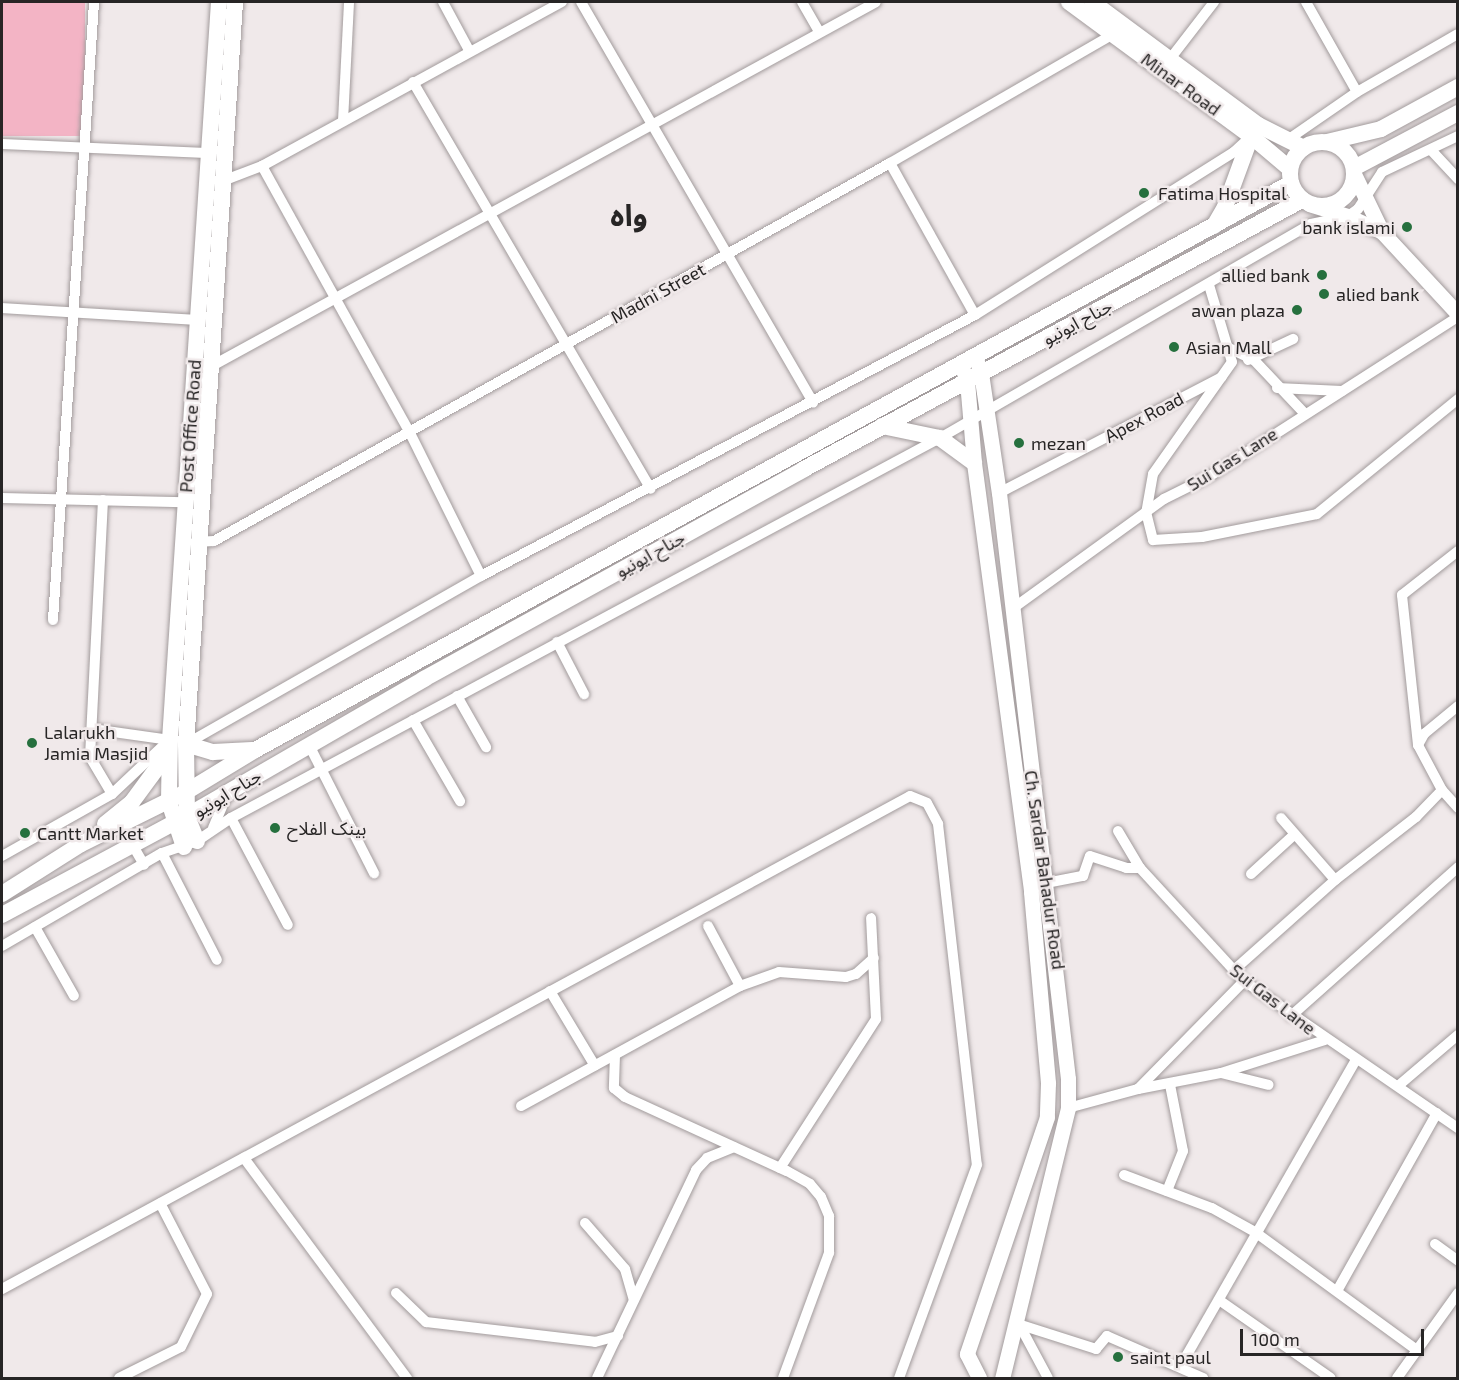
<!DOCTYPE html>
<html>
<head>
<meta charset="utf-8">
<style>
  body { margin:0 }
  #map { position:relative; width:1459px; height:1380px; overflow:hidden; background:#f0e9ea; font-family:"Exo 2","Noto Sans Arabic",sans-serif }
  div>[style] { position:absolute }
  .green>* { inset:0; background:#f3b4c5; transform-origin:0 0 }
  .roads { filter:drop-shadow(0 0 2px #a29b9c) drop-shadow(0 0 2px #a29b9c) }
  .street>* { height:10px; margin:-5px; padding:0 5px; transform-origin:5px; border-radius:5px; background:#fff }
  .secondary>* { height:15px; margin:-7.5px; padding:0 7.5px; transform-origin:7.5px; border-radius:7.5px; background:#fff }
  .primary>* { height:16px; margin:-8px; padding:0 8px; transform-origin:8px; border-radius:8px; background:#fff }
  .primary>.ring { margin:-8px; padding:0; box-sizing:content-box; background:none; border:16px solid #fff; border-radius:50% }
  .dots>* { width:16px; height:16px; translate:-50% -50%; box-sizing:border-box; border:3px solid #f0e9ea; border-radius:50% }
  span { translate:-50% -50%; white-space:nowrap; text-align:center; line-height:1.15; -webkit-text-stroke:5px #f0e9ea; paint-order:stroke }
  .street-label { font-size:18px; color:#272525 }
  .poi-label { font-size:18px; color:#272525 }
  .left { translate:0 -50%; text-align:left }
  .right { translate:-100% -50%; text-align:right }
  .town-label { font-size:30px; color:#272525; font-weight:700 }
  .frame { position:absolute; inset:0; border:3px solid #272525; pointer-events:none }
  .scale { position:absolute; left:1240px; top:1329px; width:184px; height:27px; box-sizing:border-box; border:3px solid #272525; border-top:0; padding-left:8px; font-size:18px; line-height:21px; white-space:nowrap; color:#272525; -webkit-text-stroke:4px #f0e9ea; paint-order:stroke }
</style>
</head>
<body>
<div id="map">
  <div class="green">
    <i style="left:2px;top:2px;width:83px;height:134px"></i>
  </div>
  <div class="roads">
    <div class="street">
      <i style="left:443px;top:2px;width:55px;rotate:61.6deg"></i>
      <i style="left:581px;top:2px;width:463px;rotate:59.9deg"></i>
      <i style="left:802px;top:2px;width:34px;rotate:60deg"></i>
      <i style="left:1306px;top:2px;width:103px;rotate:60.5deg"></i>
      <i style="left:1170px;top:59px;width:72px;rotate:-52.3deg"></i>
      <i style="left:413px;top:82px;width:471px;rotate:59.7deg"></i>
      <i style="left:343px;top:121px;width:119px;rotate:-87.1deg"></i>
      <i style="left:1286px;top:141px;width:86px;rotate:-34.6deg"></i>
      <i style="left:1357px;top:92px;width:116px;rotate:-29.9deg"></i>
      <i style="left:2px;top:144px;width:205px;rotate:2.5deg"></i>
      <i style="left:1431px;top:150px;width:40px;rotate:47deg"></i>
      <i style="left:890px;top:163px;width:174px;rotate:60.8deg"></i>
      <i style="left:262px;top:166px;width:303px;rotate:61deg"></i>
      <i style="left:409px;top:431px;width:162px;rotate:63.6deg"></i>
      <i style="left:220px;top:182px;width:45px;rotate:-20.9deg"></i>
      <i style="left:262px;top:166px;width:342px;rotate:-28.7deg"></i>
      <i style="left:1209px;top:285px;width:80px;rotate:73.4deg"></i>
      <i style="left:1232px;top:362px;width:137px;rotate:125.2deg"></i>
      <i style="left:1153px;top:474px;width:39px;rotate:100deg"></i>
      <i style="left:1146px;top:512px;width:29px;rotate:76deg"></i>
      <i style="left:1153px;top:540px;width:49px;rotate:-3.5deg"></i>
      <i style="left:1202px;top:537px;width:117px;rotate:-11.3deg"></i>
      <i style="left:1317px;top:514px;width:182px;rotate:-39.2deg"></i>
      <i style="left:2px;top:308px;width:195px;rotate:3.5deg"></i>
      <i style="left:1229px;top:348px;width:28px;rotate:26deg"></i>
      <i style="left:1254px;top:360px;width:74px;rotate:46.6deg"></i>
      <i style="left:1248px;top:360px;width:50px;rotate:-25deg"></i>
      <i style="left:210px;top:367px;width:759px;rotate:-28.72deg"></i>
      <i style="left:1277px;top:388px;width:65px;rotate:2.6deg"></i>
      <i style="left:999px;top:493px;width:251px;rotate:-27.5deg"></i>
      <i style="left:2px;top:498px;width:182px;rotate:1.3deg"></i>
      <i style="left:103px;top:500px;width:257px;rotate:92.9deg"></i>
      <i style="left:90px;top:757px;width:43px;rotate:59.3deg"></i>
      <i style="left:195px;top:542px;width:19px;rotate:-3deg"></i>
      <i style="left:214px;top:541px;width:775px;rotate:-29.21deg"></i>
      <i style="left:890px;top:163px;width:258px;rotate:-30deg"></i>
      <i style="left:1012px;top:609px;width:188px;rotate:-35.9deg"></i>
      <i style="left:1164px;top:499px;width:51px;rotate:-26.6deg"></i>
      <i style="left:1210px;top:476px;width:295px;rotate:-32.7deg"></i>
      <i style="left:53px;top:620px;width:619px;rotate:-86.2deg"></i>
      <i style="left:557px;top:642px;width:59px;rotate:62.6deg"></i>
      <i style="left:457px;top:696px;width:59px;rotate:60.4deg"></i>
      <i style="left:413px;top:720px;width:94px;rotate:59.9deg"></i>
      <i style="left:92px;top:729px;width:79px;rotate:8deg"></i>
      <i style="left:186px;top:744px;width:339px;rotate:-29.7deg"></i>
      <i style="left:481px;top:576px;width:559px;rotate:-27.85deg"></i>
      <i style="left:975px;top:315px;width:306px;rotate:-32.2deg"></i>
      <i style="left:1234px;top:152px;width:19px;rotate:-43deg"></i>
      <i style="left:309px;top:745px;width:144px;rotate:63.1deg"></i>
      <i style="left:1418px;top:745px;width:13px;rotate:-61deg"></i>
      <i style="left:1424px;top:734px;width:44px;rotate:-39.5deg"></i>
      <i style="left:1442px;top:790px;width:24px;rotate:48deg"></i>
      <i style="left:231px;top:818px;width:121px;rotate:62deg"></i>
      <i style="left:1281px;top:818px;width:82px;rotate:48.9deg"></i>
      <i style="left:213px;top:828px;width:38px;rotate:-67deg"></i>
      <i style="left:1118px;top:831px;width:43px;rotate:59.3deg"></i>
      <i style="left:132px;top:844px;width:24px;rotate:60deg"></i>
      <i style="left:162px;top:853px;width:120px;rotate:62.8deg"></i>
      <i style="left:2px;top:856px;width:126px;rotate:-29.4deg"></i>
      <i style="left:112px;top:794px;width:70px;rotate:-43.3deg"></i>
      <i style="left:1251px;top:874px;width:59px;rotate:-42.3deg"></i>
      <i style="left:1046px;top:883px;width:38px;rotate:-11deg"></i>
      <i style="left:1083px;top:876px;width:21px;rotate:-71deg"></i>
      <i style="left:1090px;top:856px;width:38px;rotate:18deg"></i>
      <i style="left:1126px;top:868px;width:14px"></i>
      <i style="left:1140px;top:868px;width:154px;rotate:47.4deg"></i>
      <i style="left:1244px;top:981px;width:260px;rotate:34.5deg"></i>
      <i style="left:708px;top:926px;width:68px;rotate:61.9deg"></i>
      <i style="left:35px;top:927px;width:79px;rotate:60.5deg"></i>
      <i style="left:2px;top:946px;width:185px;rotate:-30.2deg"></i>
      <i style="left:162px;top:853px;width:37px;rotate:-19deg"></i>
      <i style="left:197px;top:841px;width:41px;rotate:-34.1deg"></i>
      <i style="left:231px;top:818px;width:804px;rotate:-28.19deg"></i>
      <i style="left:940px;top:438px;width:428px;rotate:-30deg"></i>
      <i style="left:1311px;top:224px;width:38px;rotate:-12deg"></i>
      <i style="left:1348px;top:216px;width:12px;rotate:-35deg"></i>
      <i style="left:1358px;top:209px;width:44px;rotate:-57deg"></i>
      <i style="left:1382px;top:172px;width:84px;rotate:-25.3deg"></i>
      <i style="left:1233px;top:971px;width:137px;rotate:-41.7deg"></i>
      <i style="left:1335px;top:880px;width:103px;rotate:-37.9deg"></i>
      <i style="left:1416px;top:817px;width:37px;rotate:-46deg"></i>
      <i style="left:1442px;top:790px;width:51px;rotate:-118.1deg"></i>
      <i style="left:1418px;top:745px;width:151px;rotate:-96.1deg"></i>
      <i style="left:1402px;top:595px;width:71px;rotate:-38.2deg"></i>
      <i style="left:550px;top:991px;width:87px;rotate:59deg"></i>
      <i style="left:1291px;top:1016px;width:224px;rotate:-41.7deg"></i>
      <i style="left:615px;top:1055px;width:33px;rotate:92deg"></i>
      <i style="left:614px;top:1088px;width:14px;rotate:39deg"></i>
      <i style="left:625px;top:1097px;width:178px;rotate:24.6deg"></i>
      <i style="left:787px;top:1171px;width:26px;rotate:29deg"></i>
      <i style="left:810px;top:1184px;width:17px;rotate:50deg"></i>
      <i style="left:821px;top:1197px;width:21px;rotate:67deg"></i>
      <i style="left:829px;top:1216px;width:37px;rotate:90deg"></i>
      <i style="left:829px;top:1253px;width:133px;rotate:110.2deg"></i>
      <i style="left:1221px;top:1073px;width:49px;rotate:14deg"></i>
      <i style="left:1398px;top:1086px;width:79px;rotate:-40.4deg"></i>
      <i style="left:1138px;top:1089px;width:151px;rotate:-45.5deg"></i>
      <i style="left:521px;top:1106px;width:250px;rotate:-28.7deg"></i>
      <i style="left:740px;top:986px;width:41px;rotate:-19.7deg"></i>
      <i style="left:779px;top:972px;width:67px;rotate:4.3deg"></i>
      <i style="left:846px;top:977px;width:10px;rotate:-17deg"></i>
      <i style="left:856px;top:974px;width:24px;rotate:-42deg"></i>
      <i style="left:1068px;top:1108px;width:73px;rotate:-15.2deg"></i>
      <i style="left:1138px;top:1089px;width:85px;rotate:-10.9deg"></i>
      <i style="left:1221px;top:1073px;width:109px;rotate:-17.6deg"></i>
      <i style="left:244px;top:1158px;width:274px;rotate:53.5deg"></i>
      <i style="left:780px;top:1168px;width:177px;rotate:-57.2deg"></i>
      <i style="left:876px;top:1019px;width:101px;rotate:-92.8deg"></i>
      <i style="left:1124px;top:1175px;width:94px;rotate:20.6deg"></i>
      <i style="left:1212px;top:1208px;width:49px;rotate:29.2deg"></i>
      <i style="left:1255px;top:1232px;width:200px;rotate:36.1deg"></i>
      <i style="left:1167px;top:1191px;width:43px;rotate:-68.2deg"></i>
      <i style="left:1183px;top:1151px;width:67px;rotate:-101.1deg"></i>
      <i style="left:585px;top:1223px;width:61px;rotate:49deg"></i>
      <i style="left:625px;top:1269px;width:32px;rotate:74deg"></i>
      <i style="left:1435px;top:1244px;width:29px;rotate:36deg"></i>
      <i style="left:2px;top:1289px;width:1033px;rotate:-28.5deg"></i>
      <i style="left:910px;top:796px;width:18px;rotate:22deg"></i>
      <i style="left:927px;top:803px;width:24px;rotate:62deg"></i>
      <i style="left:938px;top:824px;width:343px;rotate:83.5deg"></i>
      <i style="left:977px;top:1165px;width:227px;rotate:110.1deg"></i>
      <i style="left:1337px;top:1291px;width:204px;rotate:-60.7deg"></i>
      <i style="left:396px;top:1293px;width:42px;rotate:44deg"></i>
      <i style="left:426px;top:1322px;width:170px;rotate:6.7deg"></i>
      <i style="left:595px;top:1342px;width:24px;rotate:-15deg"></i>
      <i style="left:1219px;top:1300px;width:136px;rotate:34.9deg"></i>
      <i style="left:1019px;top:1324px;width:61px;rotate:61.8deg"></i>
      <i style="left:1021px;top:1325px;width:79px;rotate:17.7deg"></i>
      <i style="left:1096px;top:1349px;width:17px;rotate:-50deg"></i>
      <i style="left:1107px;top:1336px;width:105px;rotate:23.6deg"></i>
      <i style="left:1180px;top:1367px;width:354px;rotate:-60.2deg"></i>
      <i style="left:119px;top:1378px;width:69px;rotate:-26.6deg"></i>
      <i style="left:181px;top:1347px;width:59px;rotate:-63.9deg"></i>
      <i style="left:207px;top:1294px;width:102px;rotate:-117.3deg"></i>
      <i style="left:597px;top:1378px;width:230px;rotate:-64.5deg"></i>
      <i style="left:696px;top:1170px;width:16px;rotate:-47deg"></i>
      <i style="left:707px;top:1158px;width:29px;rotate:-22deg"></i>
      <i style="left:1397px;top:1378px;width:105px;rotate:-54.3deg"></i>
    </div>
    <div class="secondary">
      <i style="left:1355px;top:176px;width:62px;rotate:64.3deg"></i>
      <i style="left:1382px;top:232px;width:112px;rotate:47.2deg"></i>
      <i style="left:1309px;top:204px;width:41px;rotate:17.1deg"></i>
      <i style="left:1348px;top:216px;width:38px;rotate:25deg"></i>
      <i style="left:975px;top:356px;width:18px;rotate:71deg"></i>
      <i style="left:981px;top:373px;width:121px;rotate:81.5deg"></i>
      <i style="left:999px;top:493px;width:590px;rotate:83.28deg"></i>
      <i style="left:1068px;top:1079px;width:29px;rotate:90deg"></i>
      <i style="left:1068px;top:1108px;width:278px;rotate:103.7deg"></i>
      <i style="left:961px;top:365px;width:17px;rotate:69deg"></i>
      <i style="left:967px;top:381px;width:82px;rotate:85.1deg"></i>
      <i style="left:974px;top:463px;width:433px;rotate:82.4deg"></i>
      <i style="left:1031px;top:892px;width:192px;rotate:84.9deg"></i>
      <i style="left:1048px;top:1083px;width:34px;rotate:92deg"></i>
      <i style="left:1047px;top:1117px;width:250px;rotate:108.7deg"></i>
      <i style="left:967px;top:1354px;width:27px;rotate:63deg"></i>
    </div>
    <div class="primary">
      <i style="left:1069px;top:2px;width:226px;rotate:36.4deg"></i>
      <i style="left:1251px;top:136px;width:51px;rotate:40.2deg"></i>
      <i style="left:1092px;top:2px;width:207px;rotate:36.5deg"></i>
      <i style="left:1258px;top:125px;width:51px;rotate:26.6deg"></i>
      <i class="ring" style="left:1290px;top:142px;width:48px;height:48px"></i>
      <i style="left:1327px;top:142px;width:56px;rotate:-13.5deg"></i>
      <i style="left:1381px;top:129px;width:88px;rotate:-28.6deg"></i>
      <i style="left:1354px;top:168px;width:118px;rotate:-27.9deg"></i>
      <i style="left:1214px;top:226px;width:22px;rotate:-60deg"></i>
      <i style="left:1225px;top:207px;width:76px;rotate:-69.9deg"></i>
      <i style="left:882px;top:426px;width:59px;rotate:11.7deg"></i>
      <i style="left:940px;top:438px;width:42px;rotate:36.3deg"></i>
      <i style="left:186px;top:744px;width:28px;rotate:17deg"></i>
      <i style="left:213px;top:752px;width:39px;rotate:-3deg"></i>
      <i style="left:105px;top:824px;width:35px;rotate:-39deg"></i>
      <i style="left:132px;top:802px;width:42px;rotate:-53.7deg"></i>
      <i style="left:157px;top:768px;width:23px;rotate:-65deg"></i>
      <i style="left:197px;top:841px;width:27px;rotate:-112deg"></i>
      <i style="left:187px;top:816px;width:72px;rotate:-90.8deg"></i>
      <i style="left:186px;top:744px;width:744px;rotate:-86.22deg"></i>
      <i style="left:184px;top:847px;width:47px;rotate:-108.4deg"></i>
      <i style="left:169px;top:802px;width:62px;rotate:-89.1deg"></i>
      <i style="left:170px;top:740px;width:740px;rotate:-86.2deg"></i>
      <i style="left:2px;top:894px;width:93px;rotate:-32.3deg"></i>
      <i style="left:81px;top:844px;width:117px;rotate:-26.3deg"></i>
      <i style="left:186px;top:792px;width:81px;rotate:-31.3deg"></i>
      <i style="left:255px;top:750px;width:1181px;rotate:-28.69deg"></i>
      <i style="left:2px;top:915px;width:210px;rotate:-28.2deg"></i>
      <i style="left:187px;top:816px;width:274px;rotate:-30deg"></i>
      <i style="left:424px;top:679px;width:434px;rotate:-28.9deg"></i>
      <i style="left:804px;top:469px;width:566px;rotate:-28.38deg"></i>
    </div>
  </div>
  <div class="dots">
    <i style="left:1144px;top:193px;background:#26703e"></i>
    <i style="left:1407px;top:227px;background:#26703e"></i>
    <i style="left:1322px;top:275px;background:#26703e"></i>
    <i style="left:1324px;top:294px;background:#26703e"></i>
    <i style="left:1297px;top:310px;background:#26703e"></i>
    <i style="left:1174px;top:347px;background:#26703e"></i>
    <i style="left:1019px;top:443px;background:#26703e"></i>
    <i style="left:32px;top:743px;background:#26703e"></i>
    <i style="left:275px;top:828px;background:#26703e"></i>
    <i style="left:25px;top:833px;background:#26703e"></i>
    <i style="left:1118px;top:1357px;background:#26703e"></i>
  </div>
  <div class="street-label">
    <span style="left:1181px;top:84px;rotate:36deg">Minar Road</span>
    <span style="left:658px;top:293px;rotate:-29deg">Madni Street</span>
    <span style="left:1077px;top:322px;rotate:-28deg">جناح ایونیو</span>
    <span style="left:1144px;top:417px;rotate:-28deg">Apex Road</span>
    <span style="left:190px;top:426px;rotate:-86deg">Post Office Road</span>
    <span style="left:1232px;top:459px;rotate:-32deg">Sui Gas Lane</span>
    <span style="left:650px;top:554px;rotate:-29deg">جناح ایونیو</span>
    <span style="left:227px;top:793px;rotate:-31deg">جناح ایونیو</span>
    <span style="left:1045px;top:870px;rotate:82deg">Ch. Sardar Bahadur Road</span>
    <span style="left:1273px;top:999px;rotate:38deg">Sui Gas Lane</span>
  </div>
  <div class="poi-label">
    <span class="left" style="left:1158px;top:193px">Fatima Hospital</span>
    <span class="right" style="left:1395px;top:227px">bank islami</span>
    <span class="right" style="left:1310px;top:275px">allied bank</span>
    <span class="left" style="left:1336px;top:294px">alied bank</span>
    <span class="right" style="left:1285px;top:310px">awan plaza</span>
    <span class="left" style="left:1186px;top:347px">Asian Mall</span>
    <span class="left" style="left:1031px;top:443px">mezan</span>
    <span class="left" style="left:44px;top:743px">Lalarukh<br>Jamia Masjid</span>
    <span class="left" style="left:287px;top:828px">بینک الفلاح</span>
    <span class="left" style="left:37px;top:833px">Cantt Market</span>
    <span class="left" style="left:1130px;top:1357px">saint paul</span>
  </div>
  <div class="town-label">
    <span style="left:629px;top:214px">واہ</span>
  </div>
  <div class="frame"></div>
  <div class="scale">100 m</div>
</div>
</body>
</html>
